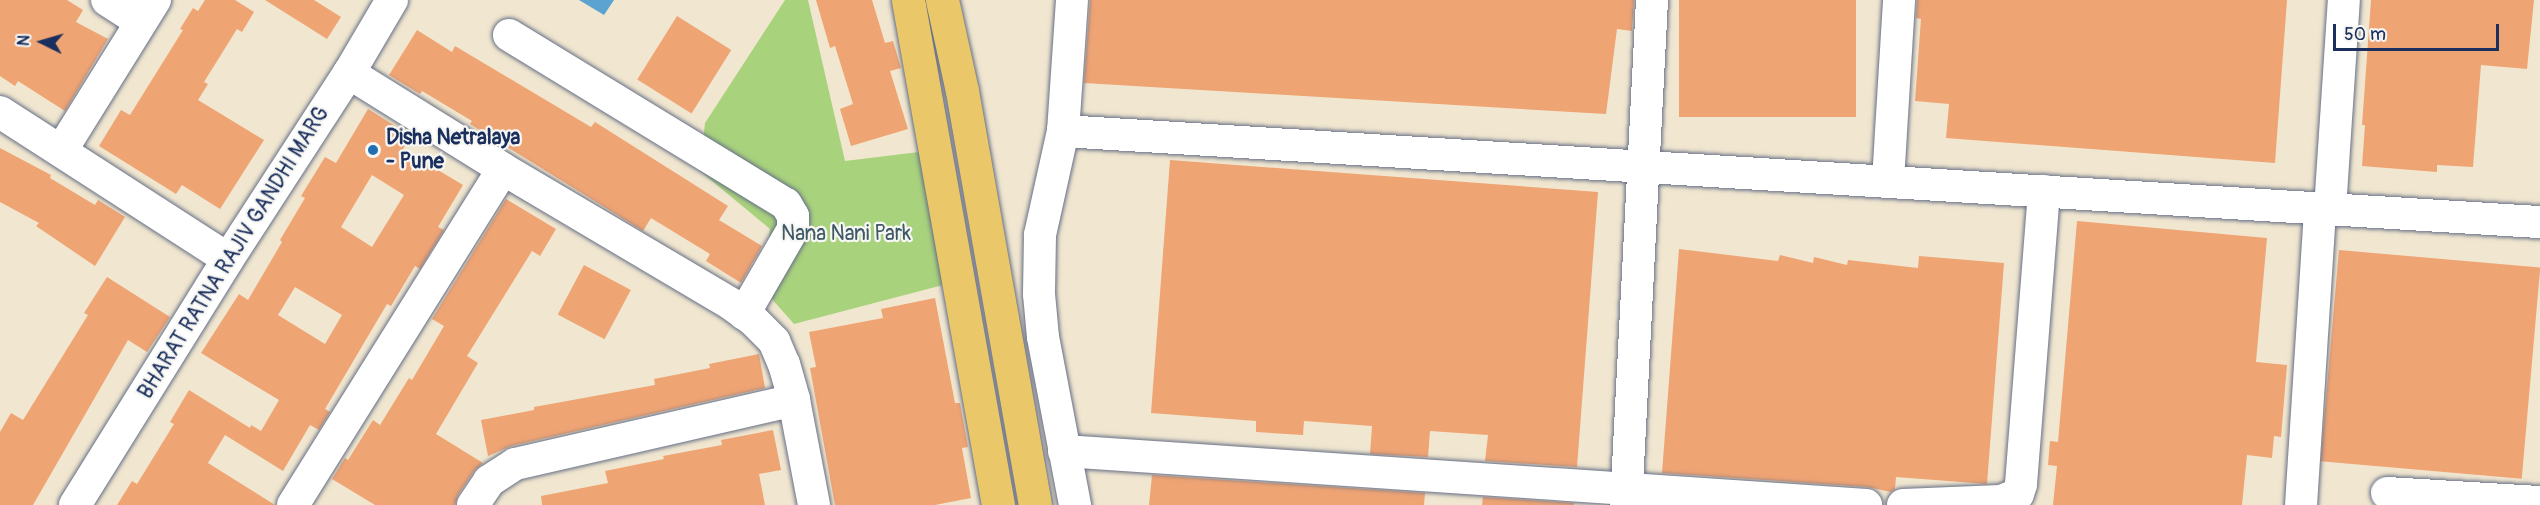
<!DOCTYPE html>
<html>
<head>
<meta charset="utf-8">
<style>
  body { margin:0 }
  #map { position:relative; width:2540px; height:505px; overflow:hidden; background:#f1e7d0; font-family:Pangolin,sans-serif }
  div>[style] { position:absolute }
  .green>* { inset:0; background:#a9d27d }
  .water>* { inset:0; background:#5ca3d2 }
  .building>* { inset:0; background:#efa474; transform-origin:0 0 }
  .roads { filter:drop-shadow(0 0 2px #666f86) drop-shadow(0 0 2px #666f86) }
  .minor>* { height:32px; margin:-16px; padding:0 16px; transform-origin:16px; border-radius:16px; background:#fff }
  .major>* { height:33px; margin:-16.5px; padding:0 16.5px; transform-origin:16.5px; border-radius:16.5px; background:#eac769 }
  .dots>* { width:16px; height:16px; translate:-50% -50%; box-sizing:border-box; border:3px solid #f6f6f2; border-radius:50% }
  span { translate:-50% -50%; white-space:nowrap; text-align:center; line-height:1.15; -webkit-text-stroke:4.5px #f6f6f2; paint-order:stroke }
  .poi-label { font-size:21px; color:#1b2f5e; font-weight:700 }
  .left { translate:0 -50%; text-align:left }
  .park-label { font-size:21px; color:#3e5866 }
  .street-label { font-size:21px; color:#1b2f5e }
  .north { position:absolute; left:12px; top:12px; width:60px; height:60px; -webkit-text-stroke:4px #f6f6f2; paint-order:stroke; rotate:275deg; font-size:16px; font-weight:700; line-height:24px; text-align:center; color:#1b2f5e }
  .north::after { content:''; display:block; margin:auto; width:21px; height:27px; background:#1b2f5e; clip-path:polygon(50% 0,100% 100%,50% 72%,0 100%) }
  .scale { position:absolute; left:2333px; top:24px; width:166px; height:27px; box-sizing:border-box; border:3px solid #1b2f5e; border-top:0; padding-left:8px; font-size:18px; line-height:21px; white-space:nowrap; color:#1b2f5e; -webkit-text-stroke:4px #f6f6f2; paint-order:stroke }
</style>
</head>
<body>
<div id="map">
  <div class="green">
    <i style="clip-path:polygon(785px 0,808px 0,845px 161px,919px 152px,943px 285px,794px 324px,763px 289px,770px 229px,700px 171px,705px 123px)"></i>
  </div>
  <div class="water">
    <i style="clip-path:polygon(579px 0,614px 0,604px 15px)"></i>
  </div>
  <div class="building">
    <i style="clip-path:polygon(0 0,67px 0,83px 10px,76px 22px,108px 39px,65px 111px,18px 81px,15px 86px,0 76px)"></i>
    <i style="clip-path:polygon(205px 0,235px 0,254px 12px,242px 32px,237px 29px,204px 82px,208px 84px,198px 100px,264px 140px,220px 209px,182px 185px,176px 194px,99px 146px,121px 110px,130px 115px,183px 30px,180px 29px,193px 8px,198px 11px)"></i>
    <i style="clip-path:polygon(265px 0,314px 0,341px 17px,327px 39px)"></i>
    <i style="clip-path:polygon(816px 0,872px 0,885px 43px,893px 41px,901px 68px,890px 71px,908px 129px,851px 146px,840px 109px,853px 104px,835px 46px,830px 48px)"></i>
    <i style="clip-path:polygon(1090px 0,1634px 0,1632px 31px,1617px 29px,1606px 114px,1084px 83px)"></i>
    <i style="left:1679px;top:0;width:177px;height:117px"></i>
    <i style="clip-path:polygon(1917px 0,2287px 0,2275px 163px,1946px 138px,1949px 104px,1915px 101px,1921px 19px,1916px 18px)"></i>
    <i style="clip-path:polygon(2371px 0,2534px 0,2527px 69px,2481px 65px,2473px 167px,2437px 165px,2437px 172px,2362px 166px,2365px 125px,2362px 125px)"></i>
    <i style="left:677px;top:16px;width:64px;height:75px;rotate:32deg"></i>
    <i style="clip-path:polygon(417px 30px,452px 52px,455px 46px,591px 127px,595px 122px,728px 206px,719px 220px,762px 246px,741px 283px,706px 261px,710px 254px,651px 218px,643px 231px,470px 124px,472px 121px,422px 91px,420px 94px,389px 75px)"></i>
    <i style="clip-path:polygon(evenodd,368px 109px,411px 136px,403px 149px,463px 185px,438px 227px,444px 230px,420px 269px,415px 266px,391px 306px,387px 304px,325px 409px,330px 412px,319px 430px,310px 425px,283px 471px,225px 435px,208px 463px,275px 505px,117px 505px,132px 481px,137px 484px,174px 424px,170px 422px,189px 390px,250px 428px,251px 425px,261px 431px,279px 400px,201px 353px,239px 294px,248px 300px,282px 242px,280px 240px,305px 198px,301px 196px,325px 157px,336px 163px,368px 109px,372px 175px,404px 195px,372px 247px,341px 227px,372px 175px,368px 109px,295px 287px,342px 315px,325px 344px,278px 315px,295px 287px)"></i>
    <i style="clip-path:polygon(0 148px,51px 175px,50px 178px,95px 205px,98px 200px,125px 217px,95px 266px,36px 226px,39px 223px,0 202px)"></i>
    <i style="clip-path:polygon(1170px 160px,1598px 192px,1577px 467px,1485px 461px,1488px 435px,1430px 431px,1428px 457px,1370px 454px,1372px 426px,1304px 421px,1303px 435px,1256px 432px,1256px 421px,1151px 413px)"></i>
    <i style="clip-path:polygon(506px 199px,556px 229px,540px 256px,532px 251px,467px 356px,478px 363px,436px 434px,483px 463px,474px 471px,458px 495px,455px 505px,375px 505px,332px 479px,345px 458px,348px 460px,373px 420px,380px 425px,409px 378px,412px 380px,444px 326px,432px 319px)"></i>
    <i style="clip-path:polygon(2077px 221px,2267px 238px,2256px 362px,2287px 365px,2281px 437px,2274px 436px,2272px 458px,2247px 455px,2242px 505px,2053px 505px,2057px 466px,2048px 465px,2050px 441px,2058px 442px)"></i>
    <i style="clip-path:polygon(1679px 249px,1778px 261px,1780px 255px,1813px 263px,1814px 257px,1847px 265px,1848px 260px,1918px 268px,1919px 256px,2004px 263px,1987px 484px,1896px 477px,1895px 489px,1891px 492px,1867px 487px,1662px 473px)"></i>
    <i style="left:2339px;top:250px;width:202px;height:212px;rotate:5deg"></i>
    <i style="left:584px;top:265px;width:53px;height:56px;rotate:28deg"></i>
    <i style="clip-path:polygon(107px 277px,170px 317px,147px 352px,128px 340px,33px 505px,0 505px,0 432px,11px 413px,23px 420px,88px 315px,84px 313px)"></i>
    <i style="clip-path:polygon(935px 298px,955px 403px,960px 403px,968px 447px,962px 448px,971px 498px,935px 505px,835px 505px,810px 368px,816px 367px,809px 332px,883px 318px,881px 309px)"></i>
    <i style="clip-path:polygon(759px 354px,765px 388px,511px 446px,488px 456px,481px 420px,534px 410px,534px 407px,655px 385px,654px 379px,710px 368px,709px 364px)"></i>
    <i style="clip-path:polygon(773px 430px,781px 470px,759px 474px,765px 505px,542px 505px,541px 496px,608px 483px,605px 471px,664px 459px,663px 456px,722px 445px,721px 440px)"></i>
    <i style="clip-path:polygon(1152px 475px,1425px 493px,1424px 505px,1149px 505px)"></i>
    <i style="clip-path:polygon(1483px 497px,1574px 503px,1574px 505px,1482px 505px)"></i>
  </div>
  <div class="roads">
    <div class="minor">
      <i style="left:107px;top:0;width:40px;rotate:32.9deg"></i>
      <i style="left:1072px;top:0;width:131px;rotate:93.9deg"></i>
      <i style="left:1063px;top:131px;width:107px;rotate:102.5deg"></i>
      <i style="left:1040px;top:235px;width:59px;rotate:91deg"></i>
      <i style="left:1039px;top:294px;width:43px;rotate:84.7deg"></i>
      <i style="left:1043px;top:337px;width:171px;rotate:79.2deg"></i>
      <i style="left:509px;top:35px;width:324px;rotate:31.4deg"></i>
      <i style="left:786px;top:204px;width:14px;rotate:60deg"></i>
      <i style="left:793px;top:216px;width:13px;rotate:90deg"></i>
      <i style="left:793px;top:229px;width:98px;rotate:120deg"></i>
      <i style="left:349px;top:73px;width:181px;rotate:31.9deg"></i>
      <i style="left:503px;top:169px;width:265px;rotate:30.6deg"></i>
      <i style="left:731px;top:304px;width:27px;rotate:36deg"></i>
      <i style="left:753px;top:320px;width:30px;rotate:45deg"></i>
      <i style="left:774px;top:341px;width:25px;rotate:67deg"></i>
      <i style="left:784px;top:364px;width:37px;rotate:74deg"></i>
      <i style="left:794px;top:400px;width:107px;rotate:79.2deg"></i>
      <i style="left:0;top:112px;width:271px;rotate:32.8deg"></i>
      <i style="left:1063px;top:131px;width:1480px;rotate:3.53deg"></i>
      <i style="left:61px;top:151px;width:178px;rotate:-58.1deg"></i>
      <i style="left:1888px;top:181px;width:181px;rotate:-86.5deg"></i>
      <i style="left:2330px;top:209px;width:209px;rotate:-86.2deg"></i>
      <i style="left:1064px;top:451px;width:804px;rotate:3.85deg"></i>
      <i style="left:2387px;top:493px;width:153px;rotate:3.4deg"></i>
      <i style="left:75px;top:505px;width:290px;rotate:-58.1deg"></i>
      <i style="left:228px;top:259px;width:222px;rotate:-57deg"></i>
      <i style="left:349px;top:73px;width:85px;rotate:-59.5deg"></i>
      <i style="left:293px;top:505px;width:396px;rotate:-58deg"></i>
      <i style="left:473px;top:505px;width:29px;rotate:-56deg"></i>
      <i style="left:489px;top:481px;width:31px;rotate:-33deg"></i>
      <i style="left:515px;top:464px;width:286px;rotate:-12.9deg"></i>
      <i style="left:1626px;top:505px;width:506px;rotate:-87.05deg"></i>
      <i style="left:1903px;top:505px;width:98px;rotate:-2.3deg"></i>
      <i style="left:2001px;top:501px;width:18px;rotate:-22deg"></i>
      <i style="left:2018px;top:494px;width:10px;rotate:-73deg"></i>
      <i style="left:2021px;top:484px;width:294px;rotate:-85.5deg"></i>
      <i style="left:2301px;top:505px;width:298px;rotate:-86.3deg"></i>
    </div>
    <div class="major">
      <i style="left:908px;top:0;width:513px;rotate:79.89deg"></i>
      <i style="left:942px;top:0;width:93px;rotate:77.6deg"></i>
      <i style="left:962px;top:91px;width:420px;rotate:80deg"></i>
    </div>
  </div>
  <div class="dots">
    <i style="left:373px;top:150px;background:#1f6fb2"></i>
  </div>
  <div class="poi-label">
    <span class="left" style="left:386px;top:150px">Disha Netralaya<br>- Pune</span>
  </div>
  <div class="park-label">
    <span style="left:846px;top:234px">Nana Nani Park</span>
  </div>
  <div class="street-label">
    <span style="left:234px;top:253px;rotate:-58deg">BHARAT RATNA RAJIV GANDHI MARG</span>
  </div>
  <div class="north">N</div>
  <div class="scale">50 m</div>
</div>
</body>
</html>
